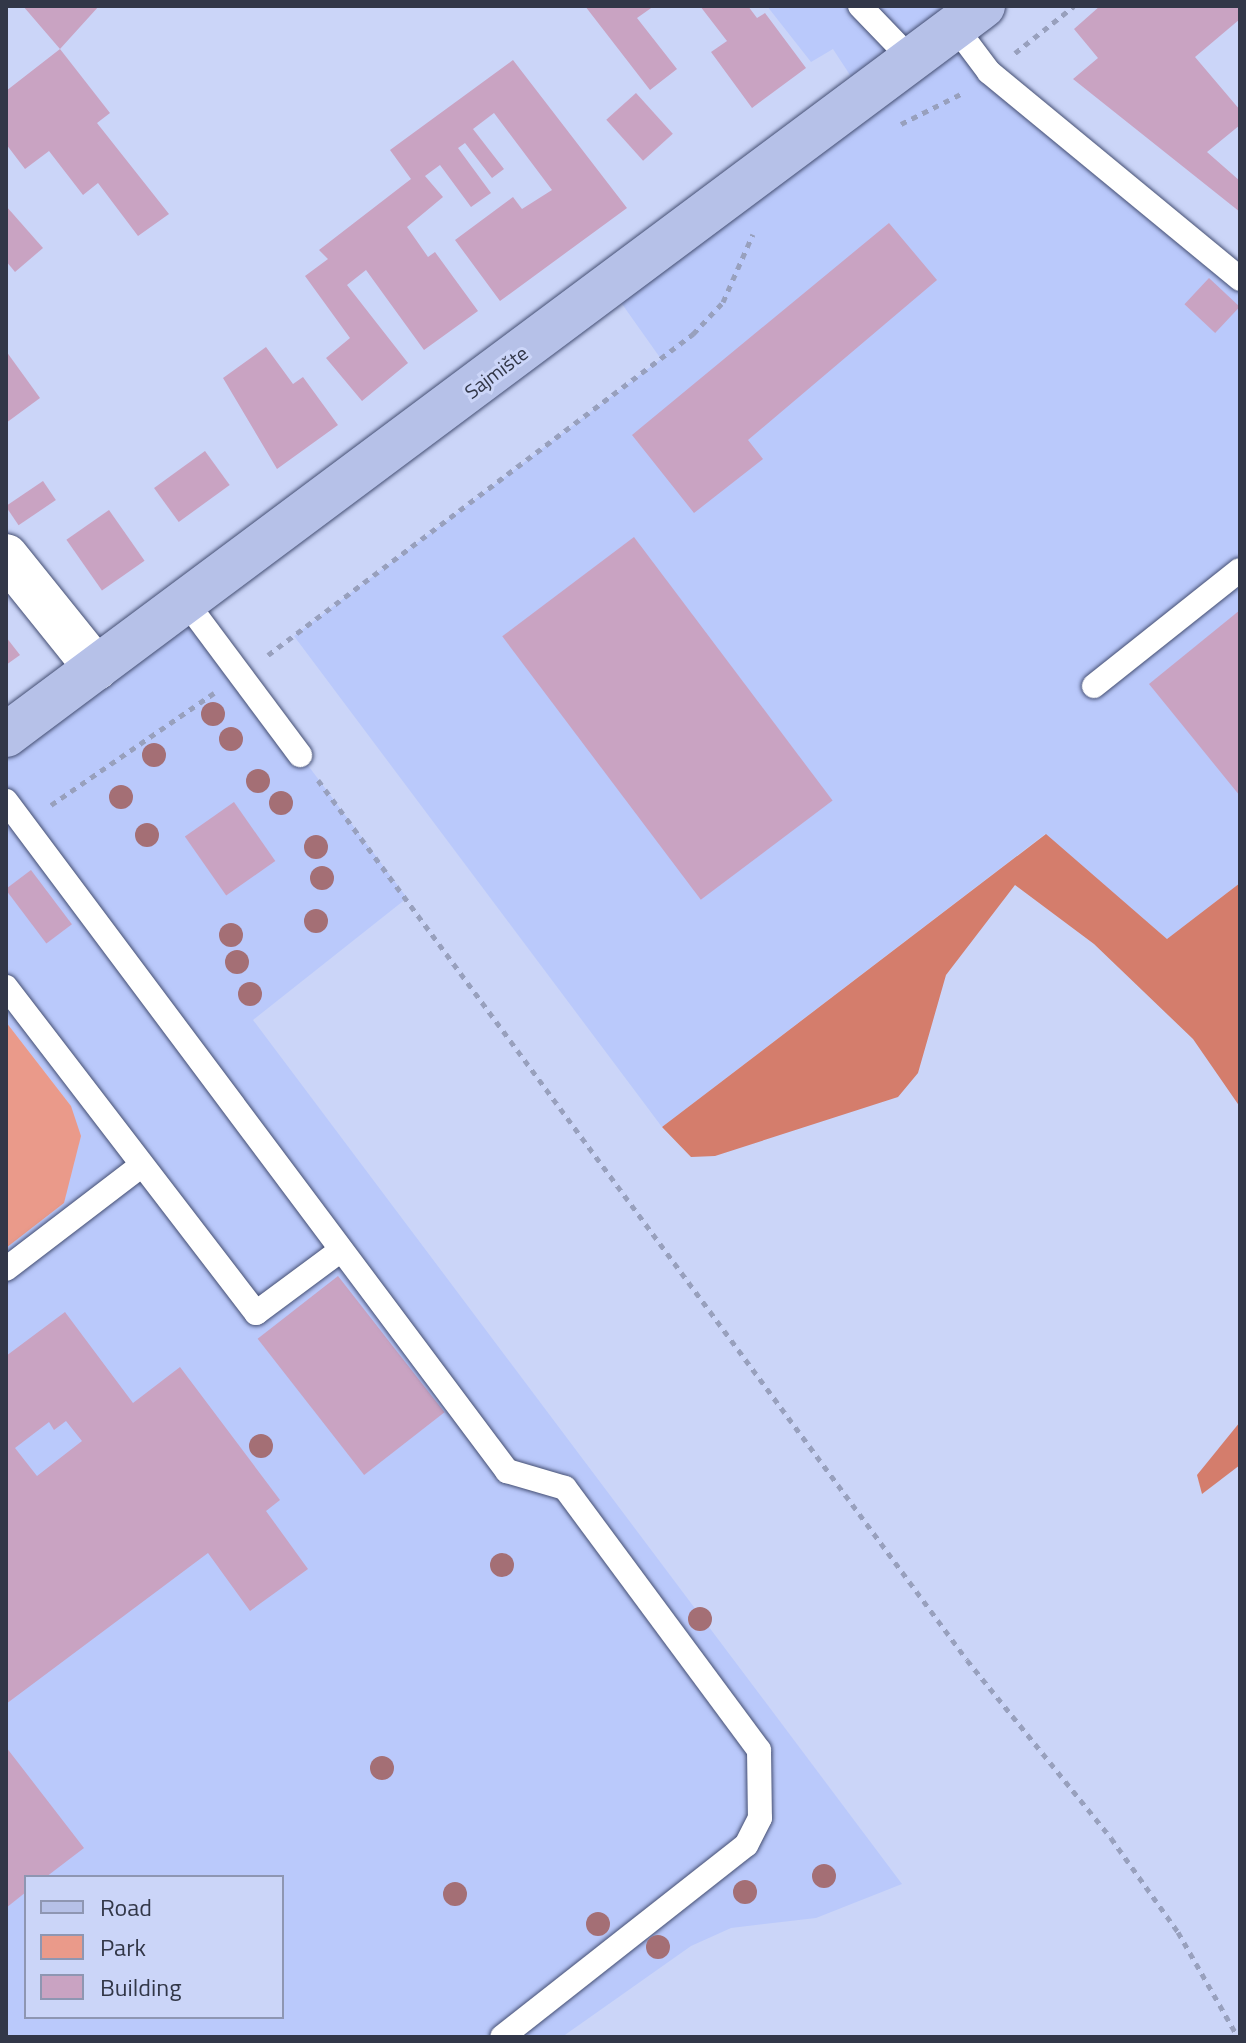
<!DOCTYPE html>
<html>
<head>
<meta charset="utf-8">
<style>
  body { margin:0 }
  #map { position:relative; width:1246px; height:2043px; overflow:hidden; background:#cbd5f8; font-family:"Titillium Web",sans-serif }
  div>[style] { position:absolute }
  .built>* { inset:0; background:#bac9fb }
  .green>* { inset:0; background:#ea9a8a }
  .forest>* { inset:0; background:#d47d6c }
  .building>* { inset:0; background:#c9a3c2; transform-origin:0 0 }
  .path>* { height:5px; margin-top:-2.5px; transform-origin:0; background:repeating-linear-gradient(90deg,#98a0bd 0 6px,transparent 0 12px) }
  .roads { filter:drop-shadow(0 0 2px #444e72) drop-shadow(0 0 2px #444e72) }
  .lane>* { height:24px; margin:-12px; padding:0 12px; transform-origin:12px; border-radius:12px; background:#fff }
  .street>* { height:44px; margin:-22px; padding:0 22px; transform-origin:22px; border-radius:22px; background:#fff }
  .primary>* { height:44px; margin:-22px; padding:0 22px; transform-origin:22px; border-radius:22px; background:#b6c1e8 }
  .trees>* { width:24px; height:24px; margin:-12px; border-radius:50%; background:#a46f75 }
  span { translate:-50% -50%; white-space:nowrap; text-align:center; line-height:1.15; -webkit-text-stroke:6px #cbd5f8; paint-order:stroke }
  .street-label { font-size:20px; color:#323748 }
  .frame { position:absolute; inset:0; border:8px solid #323748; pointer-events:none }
  .legend { position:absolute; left:24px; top:1875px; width:260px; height:144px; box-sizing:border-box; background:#cbd5f8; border:2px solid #8e96b2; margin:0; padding:10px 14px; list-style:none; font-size:24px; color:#323748 }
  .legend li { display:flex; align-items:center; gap:16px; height:40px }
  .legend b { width:40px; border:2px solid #8e96b2 }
</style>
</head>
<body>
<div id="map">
  <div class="built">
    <i style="clip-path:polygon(767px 6px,983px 6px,956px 28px,1240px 279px,1240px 883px,1167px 939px,1045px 834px,662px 1127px,294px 636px,661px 359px,610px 287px,865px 98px,833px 49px,811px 62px)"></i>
    <i style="clip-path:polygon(evenodd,186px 602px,407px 898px,253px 1020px,902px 1884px,816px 1918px,731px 1928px,691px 1946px,562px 2037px,6px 2037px,6px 1248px,64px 1203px,71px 1106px,6px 1022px,6px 735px,186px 602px,26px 1877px,282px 1877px,282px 2017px,26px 2017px,26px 1877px)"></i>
  </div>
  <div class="green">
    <i style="clip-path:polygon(6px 1022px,71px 1106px,81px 1136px,64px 1203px,6px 1248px)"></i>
  </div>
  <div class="forest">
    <i style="clip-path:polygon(1046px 834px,1167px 939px,1240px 883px,1240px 1107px,1193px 1039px,1094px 944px,1015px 885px,946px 975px,918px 1073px,898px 1097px,715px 1156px,691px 1157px,662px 1127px)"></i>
    <i style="clip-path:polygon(1240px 1422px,1240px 1465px,1202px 1494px,1197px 1475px)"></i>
  </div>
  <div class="building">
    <i style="clip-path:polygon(23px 6px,99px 6px,60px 49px,110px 113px,97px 123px,169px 214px,138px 236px,98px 183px,83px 195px,49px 151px,25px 169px,6px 144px,6px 91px,60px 49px)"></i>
    <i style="clip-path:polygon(585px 6px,654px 6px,637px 18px,677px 69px,650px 90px)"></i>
    <i style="clip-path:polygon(700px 6px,748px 6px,757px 18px,765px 13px,806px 68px,752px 108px,711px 52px,727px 41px)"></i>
    <i style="clip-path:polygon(1100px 6px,1240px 6px,1240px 19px,1195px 57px,1240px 110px,1240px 125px,1207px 152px,1240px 181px,1240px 212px,1073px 79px,1098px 58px,1074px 29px)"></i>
    <i style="clip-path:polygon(513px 60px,627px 208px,500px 301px,455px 240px,513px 197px,522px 209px,552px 190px,494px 113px,473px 129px,504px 169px,492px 178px,465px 143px,458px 148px,491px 193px,471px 207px,440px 165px,425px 176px,443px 197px,407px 227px,428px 257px,435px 252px,478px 311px,424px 350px,366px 270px,347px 285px,408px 363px,362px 401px,326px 358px,350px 338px,305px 276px,328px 259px,319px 250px,411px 179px,390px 150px)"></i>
    <i style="left:636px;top:93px;width:55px;height:40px;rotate:48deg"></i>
    <i style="clip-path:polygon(6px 206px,43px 248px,15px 272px,6px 261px)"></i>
    <i style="clip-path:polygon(889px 223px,937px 280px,748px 440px,763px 459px,694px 513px,632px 435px)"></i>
    <i style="left:1209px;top:278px;width:42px;height:36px;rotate:43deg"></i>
    <i style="clip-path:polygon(266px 347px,293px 384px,303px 377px,338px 425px,277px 469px,223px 378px)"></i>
    <i style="clip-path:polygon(6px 351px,40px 398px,6px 423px)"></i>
    <i style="left:205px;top:451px;width:42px;height:63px;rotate:54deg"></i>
    <i style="left:43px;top:481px;width:23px;height:45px;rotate:56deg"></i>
    <i style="left:109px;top:510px;width:62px;height:52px;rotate:55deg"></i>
    <i style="left:634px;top:537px;width:330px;height:165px;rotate:53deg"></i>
    <i style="clip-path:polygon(1240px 610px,1240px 796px,1149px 684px)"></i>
    <i style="clip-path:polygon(6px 637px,20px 655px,6px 665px)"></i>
    <i style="left:234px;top:802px;width:72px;height:60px;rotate:55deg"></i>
    <i style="left:31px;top:870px;width:68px;height:32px;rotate:53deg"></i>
    <i style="left:338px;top:1276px;width:173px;height:102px;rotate:52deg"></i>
    <i style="clip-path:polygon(evenodd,65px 1312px,133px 1403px,180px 1367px,280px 1500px,266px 1511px,308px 1569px,250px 1611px,208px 1553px,6px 1704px,6px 1356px,65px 1312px,66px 1421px,82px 1441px,37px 1476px,15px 1448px,49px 1422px,54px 1430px,66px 1421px)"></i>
    <i style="clip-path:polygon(6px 1747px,84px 1848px,46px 1877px,26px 1877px,26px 1892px,6px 1908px)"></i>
  </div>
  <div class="path">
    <i style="left:1015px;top:53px;width:75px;rotate:-38.5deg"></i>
    <i style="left:901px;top:124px;width:69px;rotate:-26.6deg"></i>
    <i style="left:268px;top:655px;width:533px;rotate:-37.06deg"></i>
    <i style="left:693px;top:334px;width:44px;rotate:-46.8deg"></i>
    <i style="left:723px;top:302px;width:74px;rotate:-66.2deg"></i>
    <i style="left:318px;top:780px;width:1093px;rotate:53.59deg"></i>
    <i style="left:967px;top:1660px;width:229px;rotate:51deg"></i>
    <i style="left:1111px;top:1838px;width:115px;rotate:54.5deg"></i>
    <i style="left:1178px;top:1932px;width:121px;rotate:60.3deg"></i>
    <i style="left:51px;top:805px;width:198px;rotate:-34.5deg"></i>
  </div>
  <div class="roads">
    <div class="lane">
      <i style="left:860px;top:6px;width:75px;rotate:46.1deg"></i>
      <i style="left:956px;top:28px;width:55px;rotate:53.1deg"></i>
      <i style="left:989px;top:72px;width:325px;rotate:39.5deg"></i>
      <i style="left:186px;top:602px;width:191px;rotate:53.3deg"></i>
      <i style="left:1094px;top:686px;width:186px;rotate:-38.5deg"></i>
      <i style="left:6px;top:801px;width:837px;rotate:53.21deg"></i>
      <i style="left:507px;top:1471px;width:60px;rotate:16.3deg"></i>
      <i style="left:565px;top:1488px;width:326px;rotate:53.5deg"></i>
      <i style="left:759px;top:1750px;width:68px;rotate:89.2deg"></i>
      <i style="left:760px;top:1818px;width:30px;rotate:117deg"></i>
      <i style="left:746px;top:1845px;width:310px;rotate:141.8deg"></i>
      <i style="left:6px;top:987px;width:411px;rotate:52.5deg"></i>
      <i style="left:256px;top:1313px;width:106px;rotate:-36.5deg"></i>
      <i style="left:6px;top:1269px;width:171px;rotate:-37.4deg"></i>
    </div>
    <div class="street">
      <i style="left:6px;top:556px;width:144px;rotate:51.2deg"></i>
    </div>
    <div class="primary">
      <i style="left:6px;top:735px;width:1219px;rotate:-36.73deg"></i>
    </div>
  </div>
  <div class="trees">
    <i style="left:213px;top:714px"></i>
    <i style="left:231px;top:739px"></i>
    <i style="left:154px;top:755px"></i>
    <i style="left:258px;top:781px"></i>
    <i style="left:121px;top:797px"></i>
    <i style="left:281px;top:803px"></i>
    <i style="left:147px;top:835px"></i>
    <i style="left:316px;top:847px"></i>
    <i style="left:322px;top:878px"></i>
    <i style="left:316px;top:921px"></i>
    <i style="left:231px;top:935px"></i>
    <i style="left:237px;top:962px"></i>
    <i style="left:250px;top:994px"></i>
    <i style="left:261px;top:1446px"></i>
    <i style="left:502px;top:1565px"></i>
    <i style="left:700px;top:1619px"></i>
    <i style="left:382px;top:1768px"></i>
    <i style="left:824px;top:1876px"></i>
    <i style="left:745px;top:1892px"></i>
    <i style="left:455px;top:1894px"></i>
    <i style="left:598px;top:1924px"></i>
    <i style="left:658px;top:1947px"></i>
  </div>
  <div class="street-label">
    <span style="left:496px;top:372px;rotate:-37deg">Sajmište</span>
  </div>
  <div class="frame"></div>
  <ul class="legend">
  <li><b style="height:10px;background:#b6c1e8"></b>Road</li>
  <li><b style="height:22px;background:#ea9a8a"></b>Park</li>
  <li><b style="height:22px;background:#c9a3c2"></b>Building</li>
  </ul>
</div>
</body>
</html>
